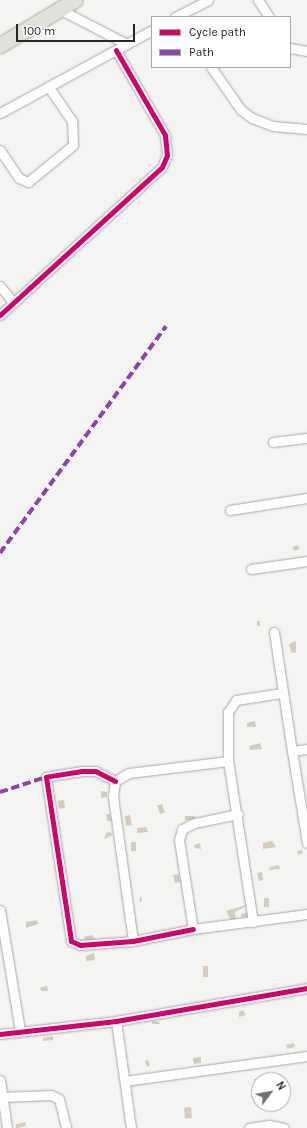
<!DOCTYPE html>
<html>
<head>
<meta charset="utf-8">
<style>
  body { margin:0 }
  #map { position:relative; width:307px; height:1128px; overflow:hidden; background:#f4f4f2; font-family:Karla,sans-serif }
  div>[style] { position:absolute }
  .building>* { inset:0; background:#d5ccbe; transform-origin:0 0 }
  .roads { filter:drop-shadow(0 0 1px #a8a8a7) drop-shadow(0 0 1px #a8a8a7) }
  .street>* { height:9px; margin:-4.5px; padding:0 4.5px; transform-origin:4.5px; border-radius:4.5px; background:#fdfdfd }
  .primary>* { height:15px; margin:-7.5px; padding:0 7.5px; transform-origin:7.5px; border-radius:7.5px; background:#e0e1d9 }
  .quiet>* { height:4px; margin-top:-2px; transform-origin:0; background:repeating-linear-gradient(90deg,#8e44ad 0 8px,transparent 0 12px) }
  .cycleway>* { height:5px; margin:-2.5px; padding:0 2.5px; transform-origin:2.5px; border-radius:2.5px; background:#d6006c }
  span { translate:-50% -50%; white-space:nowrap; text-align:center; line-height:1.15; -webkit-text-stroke:3px #fff; paint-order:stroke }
  .legend { position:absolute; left:151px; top:16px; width:140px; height:52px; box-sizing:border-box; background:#fff; border:1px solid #a9a9a8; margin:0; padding:5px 7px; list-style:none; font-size:12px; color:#272726 }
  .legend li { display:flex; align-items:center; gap:8px; height:20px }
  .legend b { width:20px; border:1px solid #a9a9a8 }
  .north { position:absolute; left:251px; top:1072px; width:40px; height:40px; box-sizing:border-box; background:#fff; border:1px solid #a9a9a8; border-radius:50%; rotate:58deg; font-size:11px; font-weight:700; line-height:16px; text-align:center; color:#272726 }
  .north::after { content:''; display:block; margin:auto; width:14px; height:18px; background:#6f6f6d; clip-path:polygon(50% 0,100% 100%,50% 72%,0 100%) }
  .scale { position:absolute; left:16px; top:24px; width:119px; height:18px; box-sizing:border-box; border:2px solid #272726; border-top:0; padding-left:5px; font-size:12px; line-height:14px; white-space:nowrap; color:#272726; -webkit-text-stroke:3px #fff; paint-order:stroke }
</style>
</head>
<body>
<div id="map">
  <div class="building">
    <i style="clip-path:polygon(298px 545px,299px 549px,294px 551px,293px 547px)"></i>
    <i style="left:257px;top:621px;width:3px;height:5px"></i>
    <i style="clip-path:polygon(296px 641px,296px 653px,291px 652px,289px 644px)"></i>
    <i style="clip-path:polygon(255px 721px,256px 727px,247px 727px,247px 723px)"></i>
    <i style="clip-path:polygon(260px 743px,262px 749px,250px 750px,249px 746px)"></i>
    <i style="clip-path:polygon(101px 791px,107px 792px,107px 797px,101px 798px)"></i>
    <i style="left:64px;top:800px;width:8px;height:6px;rotate:83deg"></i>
    <i style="left:162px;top:804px;width:9px;height:5px;rotate:72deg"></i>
    <i style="clip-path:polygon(106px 814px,110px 814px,112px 821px,107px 821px)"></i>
    <i style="clip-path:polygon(130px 815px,132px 825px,126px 826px,125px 816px)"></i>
    <i style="left:195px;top:816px;width:4px;height:10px;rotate:90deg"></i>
    <i style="clip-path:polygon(146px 827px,148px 832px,137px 833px,137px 828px)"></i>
    <i style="clip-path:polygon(110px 832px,113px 835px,104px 839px,106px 833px)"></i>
    <i style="clip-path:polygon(272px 841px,276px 847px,263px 849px,263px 843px)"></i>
    <i style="left:136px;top:842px;width:9px;height:5px;rotate:90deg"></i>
    <i style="clip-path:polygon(200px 843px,201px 849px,195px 848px,194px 845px)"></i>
    <i style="clip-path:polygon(302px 850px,303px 853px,298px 855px,297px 851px)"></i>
    <i style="clip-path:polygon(279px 865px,280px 869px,269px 870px,270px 867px)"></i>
    <i style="clip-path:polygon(262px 872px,263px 880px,259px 881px,257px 873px)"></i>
    <i style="clip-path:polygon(179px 874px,180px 882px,175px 883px,173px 875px)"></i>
    <i style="clip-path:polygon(141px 895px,142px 901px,139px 902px)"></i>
    <i style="left:264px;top:898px;width:5px;height:9px"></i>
    <i style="clip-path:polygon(250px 904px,235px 912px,236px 919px,231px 920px,226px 911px)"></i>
    <i style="clip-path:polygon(249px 912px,249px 916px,241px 917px,241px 914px)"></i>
    <i style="clip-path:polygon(37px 920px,38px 924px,26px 928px,26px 922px)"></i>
    <i style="clip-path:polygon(92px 935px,96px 940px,85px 942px,84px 937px)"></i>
    <i style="clip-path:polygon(94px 953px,95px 960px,86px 961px,86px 956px)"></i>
    <i style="left:203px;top:966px;width:5px;height:11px"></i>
    <i style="clip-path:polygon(47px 986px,48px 991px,41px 991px,40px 988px)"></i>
    <i style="clip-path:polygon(243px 1010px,246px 1015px,239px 1017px,239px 1012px)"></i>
    <i style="clip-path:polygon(152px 1021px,160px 1022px,159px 1024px,152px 1024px)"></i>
    <i style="clip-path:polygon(53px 1036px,53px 1040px,43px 1041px,43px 1038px)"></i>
    <i style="left:294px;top:1043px;width:4px;height:8px;rotate:76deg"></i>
    <i style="clip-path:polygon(201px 1057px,201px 1063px,194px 1064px,193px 1058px)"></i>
    <i style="left:148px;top:1060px;width:6px;height:3px;rotate:72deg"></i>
    <i style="clip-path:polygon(260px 1078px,259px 1089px,256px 1090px,254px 1079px)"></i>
    <i style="left:191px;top:1107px;width:11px;height:7px;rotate:85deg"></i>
    <i style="left:25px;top:1122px;width:4px;height:10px;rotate:76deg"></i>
  </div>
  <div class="roads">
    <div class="street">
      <i style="left:258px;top:0;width:20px;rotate:57deg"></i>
      <i style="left:61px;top:10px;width:74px;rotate:27.3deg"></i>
      <i style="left:175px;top:17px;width:37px;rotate:-27deg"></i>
      <i style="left:290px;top:48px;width:17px;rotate:10deg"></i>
      <i style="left:211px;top:67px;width:52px;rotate:55.1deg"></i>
      <i style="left:241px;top:110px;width:14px;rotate:36deg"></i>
      <i style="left:252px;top:118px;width:22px;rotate:21deg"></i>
      <i style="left:273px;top:126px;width:34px;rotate:5deg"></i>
      <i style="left:0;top:113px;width:173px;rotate:-28.6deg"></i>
      <i style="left:0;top:150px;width:34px;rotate:56deg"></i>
      <i style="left:19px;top:178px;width:10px;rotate:24deg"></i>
      <i style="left:28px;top:182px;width:58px;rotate:-39.4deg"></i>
      <i style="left:73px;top:145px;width:24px;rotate:-92deg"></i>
      <i style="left:72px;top:121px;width:42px;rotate:-124.4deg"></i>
      <i style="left:0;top:286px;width:21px;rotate:51deg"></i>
      <i style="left:0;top:315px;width:219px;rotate:-42.4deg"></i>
      <i style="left:162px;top:167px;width:13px;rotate:-67deg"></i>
      <i style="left:167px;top:155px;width:20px;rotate:-96deg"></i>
      <i style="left:165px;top:135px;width:98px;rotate:-120deg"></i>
      <i style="left:273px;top:442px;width:34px;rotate:-7deg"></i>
      <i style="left:230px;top:510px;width:78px;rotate:-8.9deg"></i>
      <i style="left:251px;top:569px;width:57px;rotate:-8.1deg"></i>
      <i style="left:274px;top:632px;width:120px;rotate:81.4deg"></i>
      <i style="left:307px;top:749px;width:15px;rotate:172deg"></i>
      <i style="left:292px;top:751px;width:93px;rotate:80.7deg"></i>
      <i style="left:115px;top:781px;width:22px;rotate:-153deg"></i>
      <i style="left:95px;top:771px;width:13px;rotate:180deg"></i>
      <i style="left:82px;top:771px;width:36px;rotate:171deg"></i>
      <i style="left:46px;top:777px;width:166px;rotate:81.3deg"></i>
      <i style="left:71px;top:941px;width:10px;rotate:24deg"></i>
      <i style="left:80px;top:945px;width:53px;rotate:-4.3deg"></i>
      <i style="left:133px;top:941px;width:61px;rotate:-11.3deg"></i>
      <i style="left:238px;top:814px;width:45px;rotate:168.4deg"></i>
      <i style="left:194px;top:823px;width:13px;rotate:153deg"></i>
      <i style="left:182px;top:829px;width:11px;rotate:105deg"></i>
      <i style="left:179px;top:840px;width:90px;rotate:81.1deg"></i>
      <i style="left:193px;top:929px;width:115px;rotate:-7.5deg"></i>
      <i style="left:0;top:910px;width:123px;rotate:80.6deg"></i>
      <i style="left:253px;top:922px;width:163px;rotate:-98.8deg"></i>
      <i style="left:228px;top:761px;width:49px;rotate:-90deg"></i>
      <i style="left:228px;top:712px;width:14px;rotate:-56deg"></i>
      <i style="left:236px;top:700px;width:47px;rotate:-8.7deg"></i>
      <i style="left:133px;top:941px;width:146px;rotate:-97.9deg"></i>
      <i style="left:113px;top:796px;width:15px;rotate:-82deg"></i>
      <i style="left:115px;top:781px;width:16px;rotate:-30deg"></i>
      <i style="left:129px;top:773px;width:100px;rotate:-6.9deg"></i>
      <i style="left:116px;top:1021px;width:108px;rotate:82deg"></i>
      <i style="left:0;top:1034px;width:117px;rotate:-6.4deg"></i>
      <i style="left:116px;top:1021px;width:194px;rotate:-9.8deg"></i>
      <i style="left:0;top:1080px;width:49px;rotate:81.7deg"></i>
      <i style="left:125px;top:1081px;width:184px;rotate:-7.8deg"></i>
      <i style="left:2px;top:1097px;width:49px;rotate:-2.3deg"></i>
      <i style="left:51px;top:1095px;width:9px;rotate:27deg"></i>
      <i style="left:59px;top:1099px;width:30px;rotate:76deg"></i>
      <i style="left:249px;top:1128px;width:20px;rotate:-9deg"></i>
      <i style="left:269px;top:1125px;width:15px;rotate:11deg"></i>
    </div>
    <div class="primary">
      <i style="left:0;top:45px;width:87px;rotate:-31deg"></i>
    </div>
  </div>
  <div class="quiet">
    <i style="left:0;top:553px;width:281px;rotate:-53.8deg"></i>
    <i style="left:0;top:792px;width:48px;rotate:-18.1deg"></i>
  </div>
  <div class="cycleway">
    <i style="left:0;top:315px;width:219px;rotate:-42.4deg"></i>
    <i style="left:162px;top:167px;width:13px;rotate:-67deg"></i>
    <i style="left:167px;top:155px;width:20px;rotate:-96deg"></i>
    <i style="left:165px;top:135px;width:98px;rotate:-120deg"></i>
    <i style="left:115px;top:781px;width:22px;rotate:-153deg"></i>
    <i style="left:95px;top:771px;width:13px;rotate:180deg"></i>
    <i style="left:82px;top:771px;width:36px;rotate:171deg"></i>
    <i style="left:46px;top:777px;width:166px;rotate:81.3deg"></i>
    <i style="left:71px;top:941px;width:10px;rotate:24deg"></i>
    <i style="left:80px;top:945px;width:53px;rotate:-4.3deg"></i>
    <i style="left:133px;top:941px;width:61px;rotate:-11.3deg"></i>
    <i style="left:0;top:1034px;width:117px;rotate:-6.4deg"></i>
    <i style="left:116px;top:1021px;width:194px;rotate:-9.8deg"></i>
  </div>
  <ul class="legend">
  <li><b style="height:5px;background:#d6006c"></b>Cycle path</li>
  <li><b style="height:5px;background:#8e44ad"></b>Path</li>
  </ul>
  <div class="north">N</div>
  <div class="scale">100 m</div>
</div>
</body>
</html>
